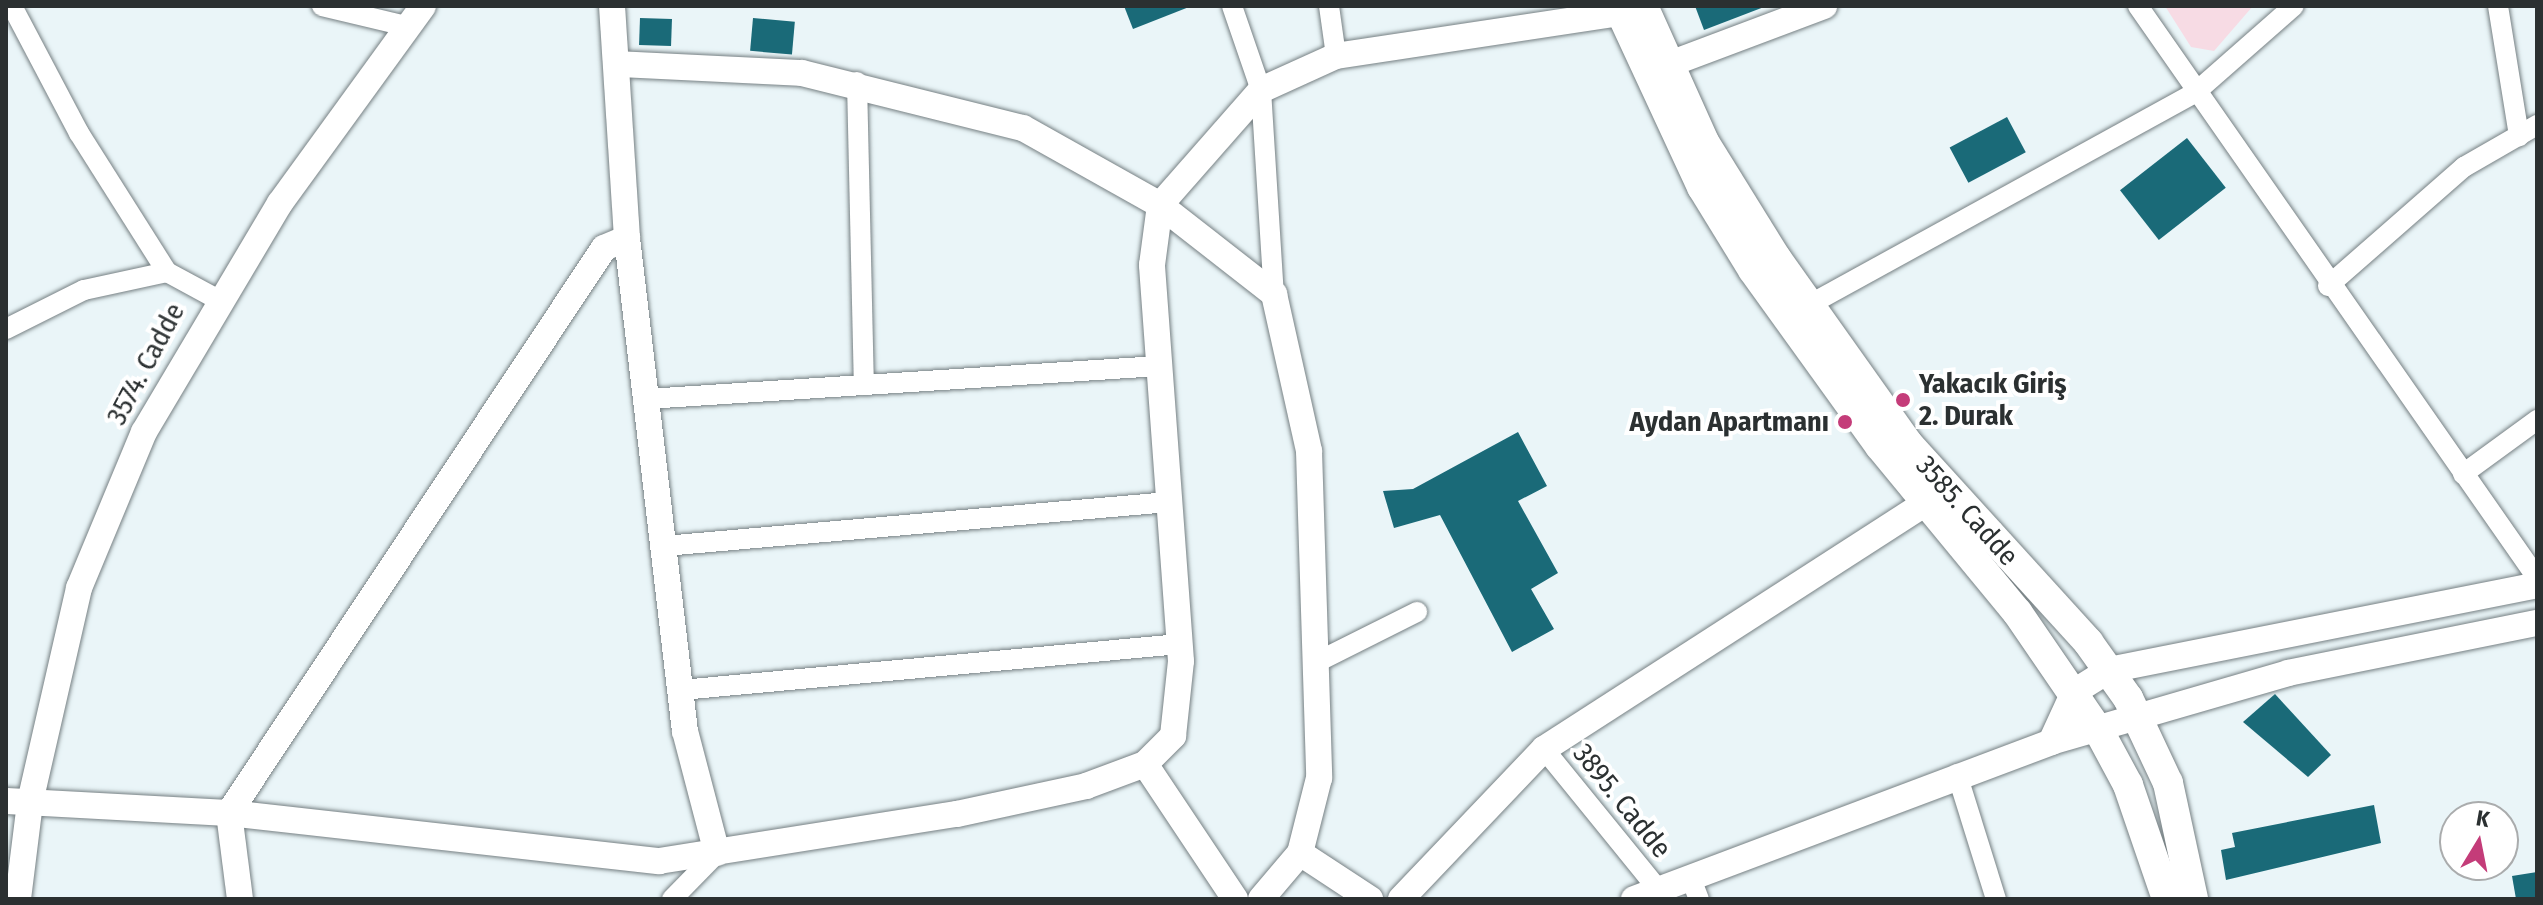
<!DOCTYPE html>
<html>
<head>
<meta charset="utf-8">
<style>
  body { margin:0 }
  #map { position:relative; width:2543px; height:905px; overflow:hidden; background:#eaf5f8; font-family:"Fira Sans Condensed",sans-serif }
  div>[style] { position:absolute }
  .green>* { inset:0; background:#f7dbe4 }
  .building>* { inset:0; background:#1a6a78; transform-origin:0 0 }
  .roads { filter:drop-shadow(0 0 2px #768083) drop-shadow(0 0 2px #768083) }
  .minor>* { height:20px; margin:-10px; padding:0 10px; transform-origin:10px; border-radius:10px; background:#fff }
  .tertiary>* { height:26px; margin:-13px; padding:0 13px; transform-origin:13px; border-radius:13px; background:#fff }
  .secondary>* { height:30px; margin:-15px; padding:0 15px; transform-origin:15px; border-radius:15px; background:#fff }
  .dots>* { width:22px; height:22px; translate:-50% -50%; box-sizing:border-box; border:4px solid #fff; border-radius:50% }
  span { translate:-50% -50%; white-space:nowrap; text-align:center; line-height:1.15; -webkit-text-stroke:8px #fff; paint-order:stroke }
  .street-label { font-size:28px; color:#2b3031 }
  .poi-label { font-size:28px; color:#2b3031; font-weight:700 }
  .left { translate:0 -50%; text-align:left }
  .right { translate:-100% -50%; text-align:right }
  .frame { position:absolute; inset:0; border:8px solid #2b3031; pointer-events:none }
  .north { position:absolute; left:2439px; top:801px; width:80px; height:80px; box-sizing:border-box; background:#fff; border:2px solid #aaacad; border-radius:50%; rotate:10deg; font-size:22px; font-weight:700; line-height:32px; text-align:center; color:#2b3031 }
  .north::after { content:''; display:block; margin:auto; width:28px; height:36px; background:#c43c79; clip-path:polygon(50% 0,100% 100%,50% 72%,0 100%) }
</style>
</head>
<body>
<div id="map">
  <div class="green">
    <i style="clip-path:polygon(2165px 6px,2253px 6px,2214px 51px,2191px 47px)"></i>
  </div>
  <div class="building">
    <i style="clip-path:polygon(1124px 6px,1189px 6px,1189px 7px,1133px 29px)"></i>
    <i style="clip-path:polygon(1695px 6px,1764px 6px,1764px 7px,1704px 30px)"></i>
    <i style="left:640px;top:18px;width:32px;height:27px;rotate:2deg"></i>
    <i style="left:753px;top:18px;width:42px;height:33px;rotate:5deg"></i>
    <i style="left:2007px;top:117px;width:40px;height:65px;rotate:62deg"></i>
    <i style="left:2187px;top:138px;width:63px;height:85px;rotate:52deg"></i>
    <i style="clip-path:polygon(1518px 432px,1547px 486px,1518px 501px,1558px 573px,1531px 589px,1554px 629px,1512px 652px,1440px 515px,1394px 528px,1383px 491px,1413px 489px)"></i>
    <i style="clip-path:polygon(2275px 694px,2331px 755px,2308px 777px,2243px 722px)"></i>
    <i style="clip-path:polygon(2374px 805px,2381px 843px,2226px 880px,2221px 850px,2235px 847px,2232px 833px)"></i>
    <i style="clip-path:polygon(2537px 872px,2537px 899px,2516px 899px,2512px 876px)"></i>
  </div>
  <div class="roads">
    <div class="minor">
      <i style="left:12px;top:6px;width:144px;rotate:62.2deg"></i>
      <i style="left:79px;top:133px;width:165px;rotate:57.7deg"></i>
      <i style="left:322px;top:6px;width:86px;rotate:13.4deg"></i>
      <i style="left:1232px;top:6px;width:89px;rotate:71deg"></i>
      <i style="left:1261px;top:90px;width:204px;rotate:86.4deg"></i>
      <i style="left:1329px;top:6px;width:50px;rotate:82deg"></i>
      <i style="left:2138px;top:6px;width:697px;rotate:55.1deg"></i>
      <i style="left:2498px;top:6px;width:132px;rotate:80.8deg"></i>
      <i style="left:857px;top:82px;width:303px;rotate:88.7deg"></i>
      <i style="left:2328px;top:286px;width:181px;rotate:-41.2deg"></i>
      <i style="left:2464px;top:167px;width:84px;rotate:-29.9deg"></i>
      <i style="left:1809px;top:305px;width:442px;rotate:-28.8deg"></i>
      <i style="left:2196px;top:92px;width:130px;rotate:-41.3deg"></i>
      <i style="left:6px;top:329px;width:87px;rotate:-26.6deg"></i>
      <i style="left:84px;top:290px;width:85px;rotate:-12.2deg"></i>
      <i style="left:167px;top:272px;width:57px;rotate:28.4deg"></i>
      <i style="left:647px;top:399px;width:513px;rotate:-3.69deg"></i>
      <i style="left:2463px;top:474px;width:92px;rotate:-36.1deg"></i>
      <i style="left:664px;top:546px;width:507px;rotate:-4.98deg"></i>
      <i style="left:1317px;top:662px;width:112px;rotate:-26.6deg"></i>
      <i style="left:681px;top:690px;width:501px;rotate:-5.27deg"></i>
      <i style="left:1544px;top:749px;width:179px;rotate:50.9deg"></i>
      <i style="left:1957px;top:774px;width:131px;rotate:72.7deg"></i>
      <i style="left:1690px;top:876px;width:25px;rotate:69deg"></i>
      <i style="left:672px;top:899px;width:64px;rotate:-45.6deg"></i>
    </div>
    <div class="tertiary">
      <i style="left:612px;top:6px;width:232px;rotate:86.3deg"></i>
      <i style="left:627px;top:238px;width:496px;rotate:83.3deg"></i>
      <i style="left:685px;top:731px;width:126px;rotate:75.3deg"></i>
      <i style="left:618px;top:64px;width:184px;rotate:2.8deg"></i>
      <i style="left:802px;top:73px;width:228px;rotate:14deg"></i>
      <i style="left:1023px;top:128px;width:157px;rotate:29.3deg"></i>
      <i style="left:1160px;top:205px;width:145px;rotate:38deg"></i>
      <i style="left:1274px;top:294px;width:161px;rotate:77.4deg"></i>
      <i style="left:1309px;top:451px;width:327px;rotate:88.2deg"></i>
      <i style="left:1319px;top:778px;width:77px;rotate:104.2deg"></i>
      <i style="left:1300px;top:853px;width:60px;rotate:130.3deg"></i>
      <i style="left:1667px;top:65px;width:168px;rotate:-20.6deg"></i>
      <i style="left:2051px;top:742px;width:55px;rotate:-65.3deg"></i>
      <i style="left:2074px;top:692px;width:41px;rotate:-32.2deg"></i>
      <i style="left:2109px;top:670px;width:436px;rotate:-11.2deg"></i>
      <i style="left:1145px;top:764px;width:162px;rotate:56.3deg"></i>
      <i style="left:6px;top:801px;width:223px;rotate:3.1deg"></i>
      <i style="left:229px;top:813px;width:433px;rotate:6.4deg"></i>
      <i style="left:659px;top:861px;width:302px;rotate:-9deg"></i>
      <i style="left:957px;top:814px;width:132px;rotate:-12.2deg"></i>
      <i style="left:1086px;top:786px;width:63px;rotate:-20.4deg"></i>
      <i style="left:1145px;top:764px;width:40px;rotate:-45deg"></i>
      <i style="left:1173px;top:736px;width:75px;rotate:-83.9deg"></i>
      <i style="left:1181px;top:661px;width:397px;rotate:-94.2deg"></i>
      <i style="left:1152px;top:265px;width:61px;rotate:-82.4deg"></i>
      <i style="left:1160px;top:205px;width:153px;rotate:-48.7deg"></i>
      <i style="left:1261px;top:90px;width:82px;rotate:-24.4deg"></i>
      <i style="left:1336px;top:56px;width:288px;rotate:-8.6deg"></i>
      <i style="left:1300px;top:853px;width:84px;rotate:33.3deg"></i>
      <i style="left:18px;top:899px;width:98px;rotate:-82.9deg"></i>
      <i style="left:30px;top:802px;width:220px;rotate:-77.1deg"></i>
      <i style="left:79px;top:588px;width:169px;rotate:-67.4deg"></i>
      <i style="left:144px;top:432px;width:266px;rotate:-59.3deg"></i>
      <i style="left:280px;top:203px;width:243px;rotate:-54deg"></i>
      <i style="left:240px;top:899px;width:87px;rotate:-97.3deg"></i>
      <i style="left:229px;top:813px;width:678px;rotate:-56.43deg"></i>
      <i style="left:604px;top:248px;width:25px;rotate:-23deg"></i>
      <i style="left:1401px;top:899px;width:207px;rotate:-46.4deg"></i>
      <i style="left:1544px;top:749px;width:454px;rotate:-32.8deg"></i>
      <i style="left:1634px;top:899px;width:446px;rotate:-20.6deg"></i>
      <i style="left:2051px;top:742px;width:247px;rotate:-16.2deg"></i>
      <i style="left:2288px;top:673px;width:254px;rotate:-11.4deg"></i>
    </div>
    <div class="secondary">
      <i style="left:1618px;top:6px;width:200px;rotate:65.1deg"></i>
      <i style="left:1702px;top:187px;width:97px;rotate:58.4deg"></i>
      <i style="left:1753px;top:270px;width:217px;rotate:54.2deg"></i>
      <i style="left:1880px;top:446px;width:215px;rotate:50.5deg"></i>
      <i style="left:2017px;top:612px;width:147px;rotate:55.6deg"></i>
      <i style="left:2100px;top:733px;width:59px;rotate:61.7deg"></i>
      <i style="left:2128px;top:785px;width:120px;rotate:71.1deg"></i>
      <i style="left:1643px;top:6px;width:149px;rotate:65.8deg"></i>
      <i style="left:1704px;top:142px;width:137px;rotate:58.2deg"></i>
      <i style="left:1776px;top:258px;width:228px;rotate:54.6deg"></i>
      <i style="left:1908px;top:444px;width:268px;rotate:47.7deg"></i>
      <i style="left:2088px;top:642px;width:69px;rotate:54.5deg"></i>
      <i style="left:2128px;top:698px;width:94px;rotate:64.8deg"></i>
      <i style="left:2168px;top:783px;width:119px;rotate:77.8deg"></i>
    </div>
  </div>
  <div class="dots">
    <i style="left:1903px;top:400px;background:#c43c79"></i>
    <i style="left:1845px;top:422px;background:#c43c79"></i>
  </div>
  <div class="street-label">
    <span style="left:146px;top:364px;rotate:-62deg">3574. Cadde</span>
    <span style="left:1967px;top:511px;rotate:48deg">3585. Cadde</span>
    <span style="left:1622px;top:801px;rotate:51deg">3895. Cadde</span>
  </div>
  <div class="poi-label">
    <span class="left" style="left:1919px;top:400px">Yakacık Giriş<br>2. Durak</span>
    <span class="right" style="left:1829px;top:422px">Aydan Apartmanı</span>
  </div>
  <div class="frame"></div>
  <div class="north">K</div>
</div>
</body>
</html>
